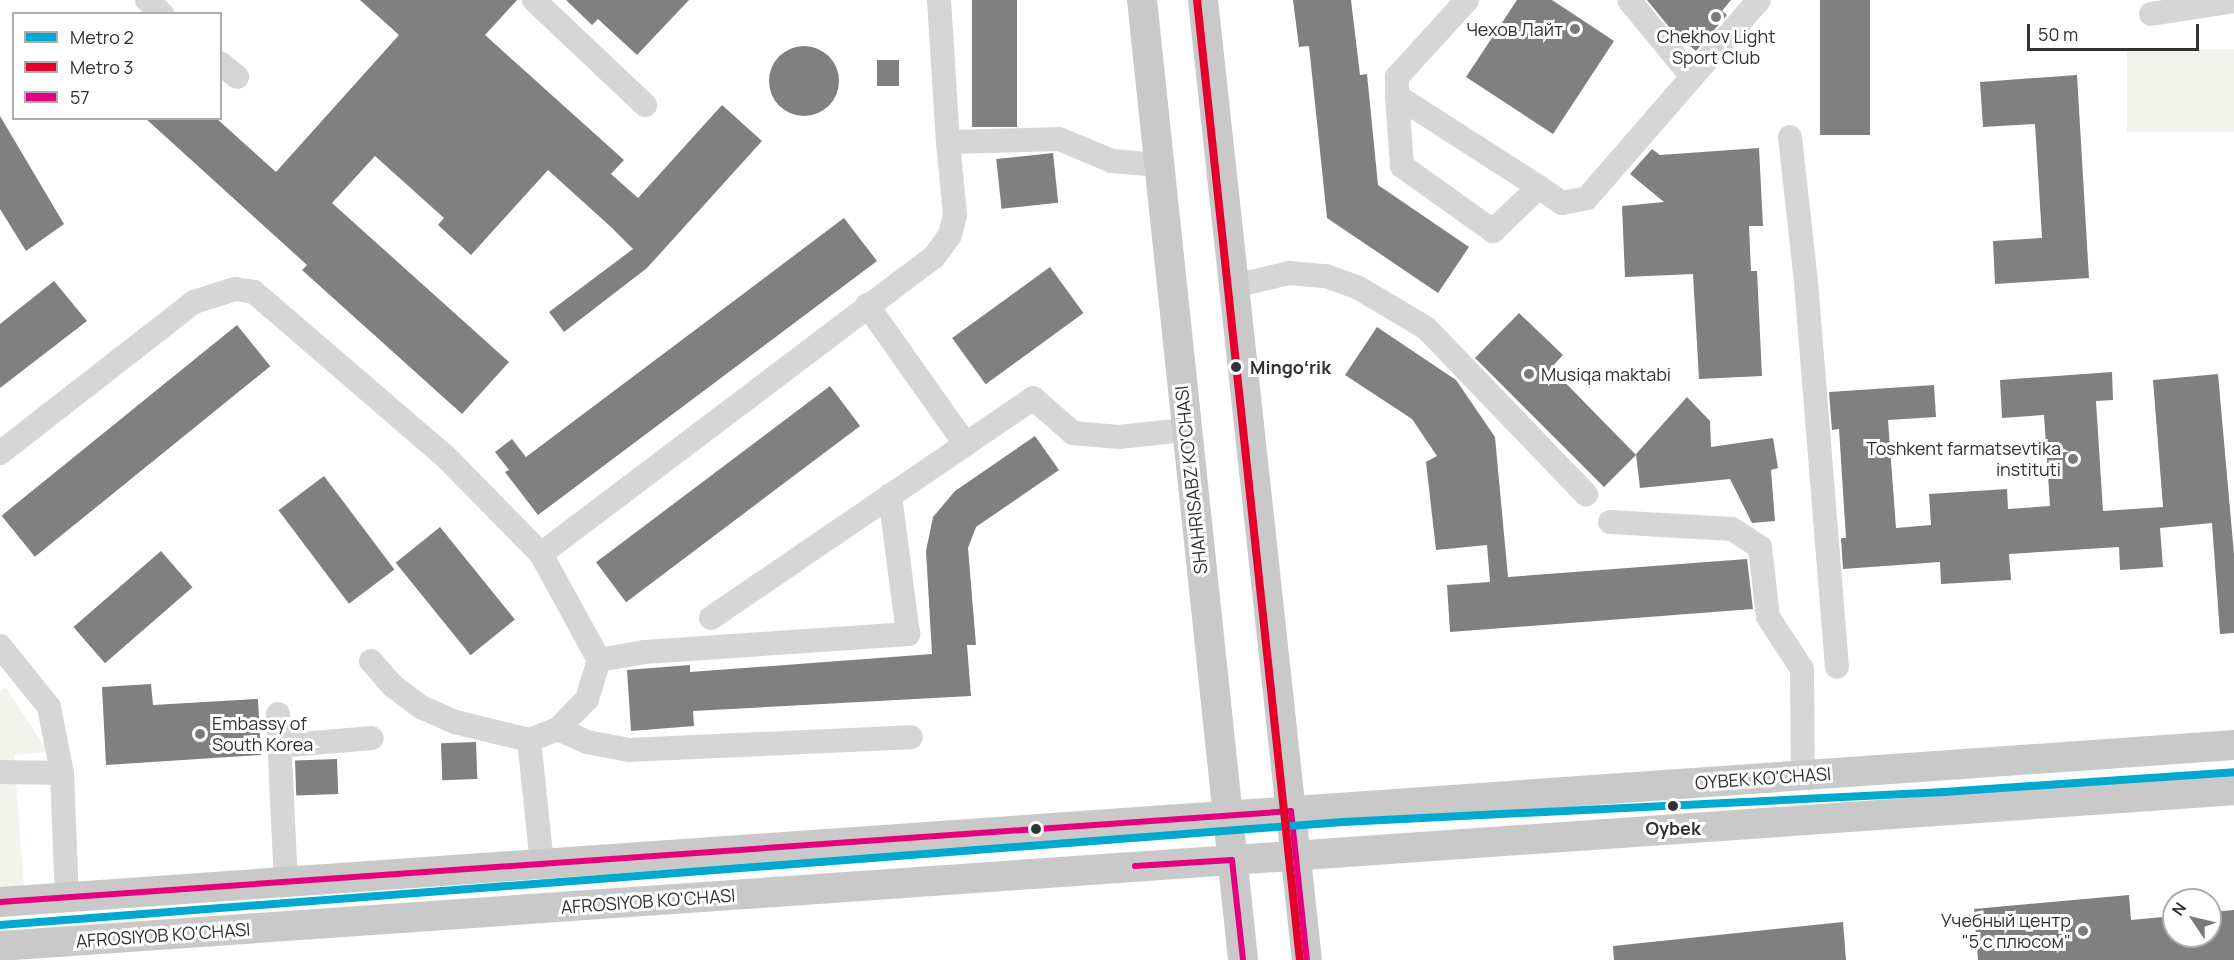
<!DOCTYPE html>
<html>
<head>
<meta charset="utf-8">
<style>
  body { margin:0 }
  #map { position:relative; width:2234px; height:960px; overflow:hidden; background:#fff; font-family:Manrope,sans-serif }
  div>[style] { position:absolute }
  .green>* { inset:0; background:#f2f3ed; transform-origin:0 0 }
  .building>* { inset:0; background:#808080; transform-origin:0 0 }
  .round { border-radius:50% }
  .minor>* { height:24px; margin:-12px; padding:0 12px; transform-origin:12px; border-radius:12px; background:#d6d6d6 }
  .major>* { height:30px; margin:-15px; padding:0 15px; transform-origin:15px; border-radius:15px; background:#c9c9c9 }
  .bus-1>* { height:6px; margin:-3px; padding:0 3px; transform-origin:3px; border-radius:3px; background:#e5007d }
  .metro-1>* { height:8px; margin:-4px; padding:0 4px; transform-origin:4px; border-radius:4px; background:#00a9ce }
  .metro-2>* { height:8px; margin:-4px; padding:0 4px; transform-origin:4px; border-radius:4px; background:#e4002b }
  .dots>* { width:16px; height:16px; translate:-50% -50%; box-sizing:border-box; border:3px solid #fff; border-radius:50% }
  span { translate:-50% -50%; white-space:nowrap; text-align:center; line-height:1.15; -webkit-text-stroke:6px #fff; paint-order:stroke }
  .poi-label { font-size:18px; color:#323232 }
  .right { translate:-100% -50%; text-align:right }
  .left { translate:0 -50%; text-align:left }
  .stop-label { font-size:18px; color:#323232; font-weight:700 }
  .street-label { font-size:18px; color:#323232 }
  .legend { position:absolute; left:12px; top:12px; width:210px; height:108px; box-sizing:border-box; background:#fff; border:2px solid #adadad; margin:0; padding:8px 10px; list-style:none; font-size:18px; color:#323232 }
  .legend li { display:flex; align-items:center; gap:12px; height:30px }
  .legend b { width:30px; border:2px solid #adadad }
  .north { position:absolute; left:2162px; top:888px; width:60px; height:60px; box-sizing:border-box; background:#fff; border:2px solid #adadad; border-radius:50%; rotate:305deg; font-size:16px; font-weight:700; line-height:24px; text-align:center; color:#323232 }
  .north::after { content:''; display:block; margin:auto; width:21px; height:27px; background:#7a7a7a; clip-path:polygon(50% 0,100% 100%,50% 72%,0 100%) }
  .scale { position:absolute; left:2027px; top:24px; width:172px; height:27px; box-sizing:border-box; border:3px solid #323232; border-top:0; padding-left:8px; font-size:18px; line-height:21px; white-space:nowrap; color:#323232; -webkit-text-stroke:4px #fff; paint-order:stroke }
</style>
</head>
<body>
<div id="map">
  <div class="green">
    <i style="left:2234px;top:49px;width:83px;height:107px;rotate:90deg"></i>
    <i style="clip-path:polygon(6px 688px,48px 752px,14px 755px,24px 887px,0 888px,0 691px)"></i>
  </div>
  <div class="building">
    <i style="clip-path:polygon(360px 0,517px 0,485px 35px,624px 160px,611px 174px,638px 198px,722px 105px,762px 141px,647px 268px,564px 332px,549px 312px,633px 249px,611px 227px,548px 170px,471px 255px,438px 225px,444px 218px,375px 156px,332px 203px,509px 362px,462px 414px,302px 270px,307px 265px,145px 118px,216px 118px,276px 172px,399px 35px)"></i>
    <i style="clip-path:polygon(566px 0,689px 0,637px 55px,598px 19px,592px 25px)"></i>
    <i style="left:972px;top:0;width:45px;height:127px"></i>
    <i style="clip-path:polygon(1293px 0,1351px 0,1360px 75px,1367px 74px,1378px 185px,1469px 247px,1438px 293px,1327px 218px,1309px 46px,1299px 47px)"></i>
    <i style="clip-path:polygon(1517px 0,1552px 0,1614px 41px,1553px 134px,1466px 77px)"></i>
    <i style="clip-path:polygon(1647px 0,1731px 0,1722px 11px,1727px 15px,1696px 51px,1674px 33px)"></i>
    <i style="left:1820px;top:0;width:50px;height:135px"></i>
    <i class="round" style="left:769px;top:46px;width:70px;height:70px"></i>
    <i style="left:877px;top:60px;width:22px;height:26px"></i>
    <i style="clip-path:polygon(2077px 75px,2089px 278px,1995px 284px,1993px 241px,2042px 238px,2035px 124px,1983px 127px,1980px 82px)"></i>
    <i style="clip-path:polygon(0 116px,64px 224px,26px 251px,0 209px)"></i>
    <i style="clip-path:polygon(1759px 148px,1763px 226px,1749px 226px,1751px 271px,1757px 271px,1762px 376px,1699px 379px,1693px 274px,1625px 277px,1622px 206px,1664px 202px,1630px 174px,1652px 149px,1660px 155px)"></i>
    <i style="left:1053px;top:153px;width:50px;height:57px;rotate:84deg"></i>
    <i style="clip-path:polygon(844px 218px,877px 261px,538px 515px,505px 472px,509px 470px,495px 452px,512px 439px,526px 457px)"></i>
    <i style="left:1050px;top:267px;width:57px;height:121px;rotate:54deg"></i>
    <i style="clip-path:polygon(54px 281px,87px 321px,0 388px,0 324px)"></i>
    <i style="clip-path:polygon(1519px 313px,1563px 355px,1551px 368px,1636px 455px,1604px 487px,1475px 358px)"></i>
    <i style="left:237px;top:325px;width:53px;height:303px;rotate:51deg"></i>
    <i style="clip-path:polygon(1377px 327px,1456px 380px,1495px 437px,1508px 577px,1747px 559px,1753px 609px,1450px 632px,1447px 585px,1490px 582px,1487px 545px,1436px 550px,1426px 462px,1437px 456px,1412px 419px,1345px 375px)"></i>
    <i style="clip-path:polygon(2112px 372px,2113px 400px,2096px 401px,2103px 511px,2163px 507px,2153px 380px,2218px 374px,2234px 554px,2234px 633px,2220px 634px,2212px 523px,2160px 528px,2163px 567px,2120px 570px,2119px 547px,2009px 554px,2011px 580px,1941px 584px,1940px 562px,1843px 569px,1841px 538px,1846px 538px,1839px 429px,1832px 430px,1829px 392px,1934px 385px,1936px 417px,1888px 420px,1896px 528px,1931px 525px,1929px 494px,2007px 489px,2008px 509px,2050px 506px,2044px 415px,2002px 418px,2000px 380px)"></i>
    <i style="left:830px;top:386px;width:50px;height:293px;rotate:53deg"></i>
    <i style="clip-path:polygon(1687px 397px,1710px 421px,1711px 447px,1773px 438px,1778px 468px,1771px 470px,1775px 521px,1752px 523px,1730px 479px,1640px 488px,1636px 454px)"></i>
    <i style="clip-path:polygon(1035px 436px,1059px 470px,976px 527px,968px 548px,976px 645px,967px 645px,971px 696px,693px 711px,694px 726px,631px 731px,627px 670px,690px 665px,690px 672px,932px 654px,926px 551px,933px 517px,955px 491px)"></i>
    <i style="left:324px;top:476px;width:117px;height:57px;rotate:53deg"></i>
    <i style="left:440px;top:527px;width:119px;height:57px;rotate:51deg"></i>
    <i style="left:161px;top:551px;width:48px;height:116px;rotate:49deg"></i>
    <i style="clip-path:polygon(151px 684px,153px 705px,258px 699px,261px 755px,106px 765px,102px 687px)"></i>
    <i style="left:476px;top:742px;width:37px;height:35px;rotate:88deg"></i>
    <i style="left:337px;top:759px;width:35px;height:42px;rotate:88deg"></i>
    <i style="clip-path:polygon(2129px 895px,2131px 920px,2174px 916px,2174px 936px,2210px 936px,2210px 912px,2234px 910px,2234px 960px,1978px 960px,1974px 909px)"></i>
    <i style="clip-path:polygon(1843px 922px,1846px 960px,1614px 960px,1613px 946px)"></i>
  </div>
  <div class="minor">
    <i style="left:147px;top:0;width:21px;rotate:43deg"></i>
    <i style="left:534px;top:0;width:153px;rotate:43.4deg"></i>
    <i style="left:939px;top:0;width:142px;rotate:86.4deg"></i>
    <i style="left:948px;top:142px;width:111px;rotate:-1.5deg"></i>
    <i style="left:1059px;top:139px;width:57px;rotate:22.5deg"></i>
    <i style="left:1112px;top:161px;width:47px;rotate:4.9deg"></i>
    <i style="left:2151px;top:14px;width:84px;rotate:-8.9deg"></i>
    <i style="left:220px;top:63px;width:22px;rotate:39deg"></i>
    <i style="left:1692px;top:77px;width:102px;rotate:-49deg"></i>
    <i style="left:1397px;top:96px;width:169px;rotate:32.7deg"></i>
    <i style="left:1539px;top:187px;width:64px;rotate:136.3deg"></i>
    <i style="left:1493px;top:231px;width:112px;rotate:-144.5deg"></i>
    <i style="left:1402px;top:166px;width:70px;rotate:-94.1deg"></i>
    <i style="left:1397px;top:96px;width:19px;rotate:-90deg"></i>
    <i style="left:1397px;top:77px;width:104px;rotate:-47.7deg"></i>
    <i style="left:1790px;top:137px;width:146px;rotate:83.7deg"></i>
    <i style="left:1806px;top:282px;width:386px;rotate:85.4deg"></i>
    <i style="left:1539px;top:187px;width:28px;rotate:35deg"></i>
    <i style="left:1562px;top:203px;width:25px;rotate:-11deg"></i>
    <i style="left:1587px;top:198px;width:160px;rotate:-49deg"></i>
    <i style="left:1692px;top:77px;width:99px;rotate:-129.3deg"></i>
    <i style="left:1234px;top:286px;width:57px;rotate:-13.3deg"></i>
    <i style="left:1289px;top:273px;width:37px;rotate:5deg"></i>
    <i style="left:1326px;top:276px;width:33px;rotate:20deg"></i>
    <i style="left:1357px;top:287px;width:80px;rotate:30.7deg"></i>
    <i style="left:1426px;top:328px;width:231px;rotate:46.1deg"></i>
    <i style="left:867px;top:305px;width:171px;rotate:54.7deg"></i>
    <i style="left:0;top:453px;width:246px;rotate:-37.9deg"></i>
    <i style="left:194px;top:302px;width:43px;rotate:-17.6deg"></i>
    <i style="left:235px;top:289px;width:19px;rotate:9deg"></i>
    <i style="left:254px;top:292px;width:252px;rotate:40.7deg"></i>
    <i style="left:445px;top:456px;width:137px;rotate:45.6deg"></i>
    <i style="left:541px;top:554px;width:121px;rotate:61.3deg"></i>
    <i style="left:599px;top:660px;width:41px;rotate:107.1deg"></i>
    <i style="left:587px;top:699px;width:42px;rotate:134deg"></i>
    <i style="left:558px;top:729px;width:31px;rotate:159deg"></i>
    <i style="left:529px;top:740px;width:125px;rotate:84deg"></i>
    <i style="left:1610px;top:522px;width:122px;rotate:3.3deg"></i>
    <i style="left:1732px;top:529px;width:33px;rotate:33deg"></i>
    <i style="left:1760px;top:547px;width:70px;rotate:83.5deg"></i>
    <i style="left:1768px;top:617px;width:62px;rotate:56.8deg"></i>
    <i style="left:1802px;top:669px;width:106px;rotate:89.5deg"></i>
    <i style="left:541px;top:554px;width:493px;rotate:-37.1deg"></i>
    <i style="left:934px;top:257px;width:27px;rotate:-54deg"></i>
    <i style="left:950px;top:235px;width:21px;rotate:-76deg"></i>
    <i style="left:955px;top:215px;width:73px;rotate:-95.5deg"></i>
    <i style="left:711px;top:618px;width:390px;rotate:-34.3deg"></i>
    <i style="left:1033px;top:398px;width:53px;rotate:41.2deg"></i>
    <i style="left:1073px;top:433px;width:46px;rotate:5deg"></i>
    <i style="left:1119px;top:437px;width:66px;rotate:-6.1deg"></i>
    <i style="left:0;top:646px;width:78px;rotate:51.2deg"></i>
    <i style="left:49px;top:707px;width:67px;rotate:78.9deg"></i>
    <i style="left:62px;top:773px;width:124px;rotate:87.7deg"></i>
    <i style="left:599px;top:660px;width:47px;rotate:-9.9deg"></i>
    <i style="left:645px;top:652px;width:264px;rotate:-3.9deg"></i>
    <i style="left:908px;top:634px;width:140px;rotate:-97.4deg"></i>
    <i style="left:371px;top:661px;width:33px;rotate:49deg"></i>
    <i style="left:393px;top:686px;width:35px;rotate:37deg"></i>
    <i style="left:421px;top:707px;width:37px;rotate:24deg"></i>
    <i style="left:455px;top:722px;width:76px;rotate:13.7deg"></i>
    <i style="left:278px;top:714px;width:167px;rotate:87.3deg"></i>
    <i style="left:558px;top:729px;width:32px;rotate:24deg"></i>
    <i style="left:587px;top:742px;width:43px;rotate:10.8deg"></i>
    <i style="left:629px;top:750px;width:282px;rotate:-2.6deg"></i>
    <i style="left:279px;top:746px;width:93px;rotate:-4.9deg"></i>
    <i style="left:0;top:772px;width:62px;rotate:0.9deg"></i>
  </div>
  <div class="major">
    <i style="left:1142px;top:0;width:965px;rotate:83.99deg"></i>
    <i style="left:1203px;top:0;width:966px;rotate:83.82deg"></i>
    <i style="left:0;top:902px;width:2240px;rotate:-4.02deg"></i>
    <i style="left:0;top:946px;width:2239px;rotate:-3.99deg"></i>
  </div>
  <div class="bus-1">
    <i style="left:1135px;top:866px;width:97px;rotate:-3.5deg"></i>
    <i style="left:1232px;top:860px;width:101px;rotate:83.7deg"></i>
    <i style="left:0;top:902px;width:1294px;rotate:-4.03deg"></i>
    <i style="left:1291px;top:811px;width:150px;rotate:83.9deg"></i>
  </div>
  <div class="metro-1">
    <i style="left:0;top:925px;width:1347px;rotate:-4.39deg"></i>
    <i style="left:1343px;top:822px;width:602px;rotate:-2.86deg"></i>
    <i style="left:1944px;top:792px;width:291px;rotate:-3.9deg"></i>
  </div>
  <div class="metro-2">
    <i style="left:1197px;top:0;width:966px;rotate:83.88deg"></i>
  </div>
  <div class="dots">
    <i style="left:1716px;top:17px;background:#7a7a7a"></i>
    <i style="left:1575px;top:29px;background:#7a7a7a"></i>
    <i style="left:1236px;top:367px;background:#323232"></i>
    <i style="left:1529px;top:374px;background:#7a7a7a"></i>
    <i style="left:2073px;top:459px;background:#7a7a7a"></i>
    <i style="left:200px;top:734px;background:#7a7a7a"></i>
    <i style="left:1673px;top:806px;background:#323232"></i>
    <i style="left:1036px;top:829px;background:#323232"></i>
    <i style="left:2083px;top:931px;background:#7a7a7a"></i>
  </div>
  <div class="poi-label">
    <span class="right" style="left:1563px;top:29px">Чехов Лайт</span>
    <span style="left:1716px;top:47px">Chekhov Light<br>Sport Club</span>
    <span class="left" style="left:1541px;top:374px">Musiqa maktabi</span>
    <span class="right" style="left:2061px;top:459px">Toshkent farmatsevtika<br>instituti</span>
    <span class="left" style="left:212px;top:734px">Embassy of<br>South Korea</span>
    <span class="right" style="left:2071px;top:931px">Учебный центр<br>"5 с плюсом"</span>
  </div>
  <div class="stop-label">
    <span class="left" style="left:1250px;top:367px">Mingoʻrik</span>
    <span style="left:1673px;top:828px">Oybek</span>
  </div>
  <div class="street-label">
    <span style="left:1191px;top:480px;rotate:-96deg">SHAHRISABZ KO'CHASI</span>
    <span style="left:1763px;top:778px;rotate:-4deg">OYBEK KO'CHASI</span>
    <span style="left:648px;top:901px;rotate:-4deg">AFROSIYOB KO'CHASI</span>
    <span style="left:163px;top:935px;rotate:-4deg">AFROSIYOB KO'CHASI</span>
  </div>
  <ul class="legend">
  <li><b style="height:8px;background:#00a9ce"></b>Metro 2</li>
  <li><b style="height:8px;background:#e4002b"></b>Metro 3</li>
  <li><b style="height:8px;background:#e5007d"></b>57</li>
  </ul>
  <div class="north">N</div>
  <div class="scale">50 m</div>
</div>
</body>
</html>
